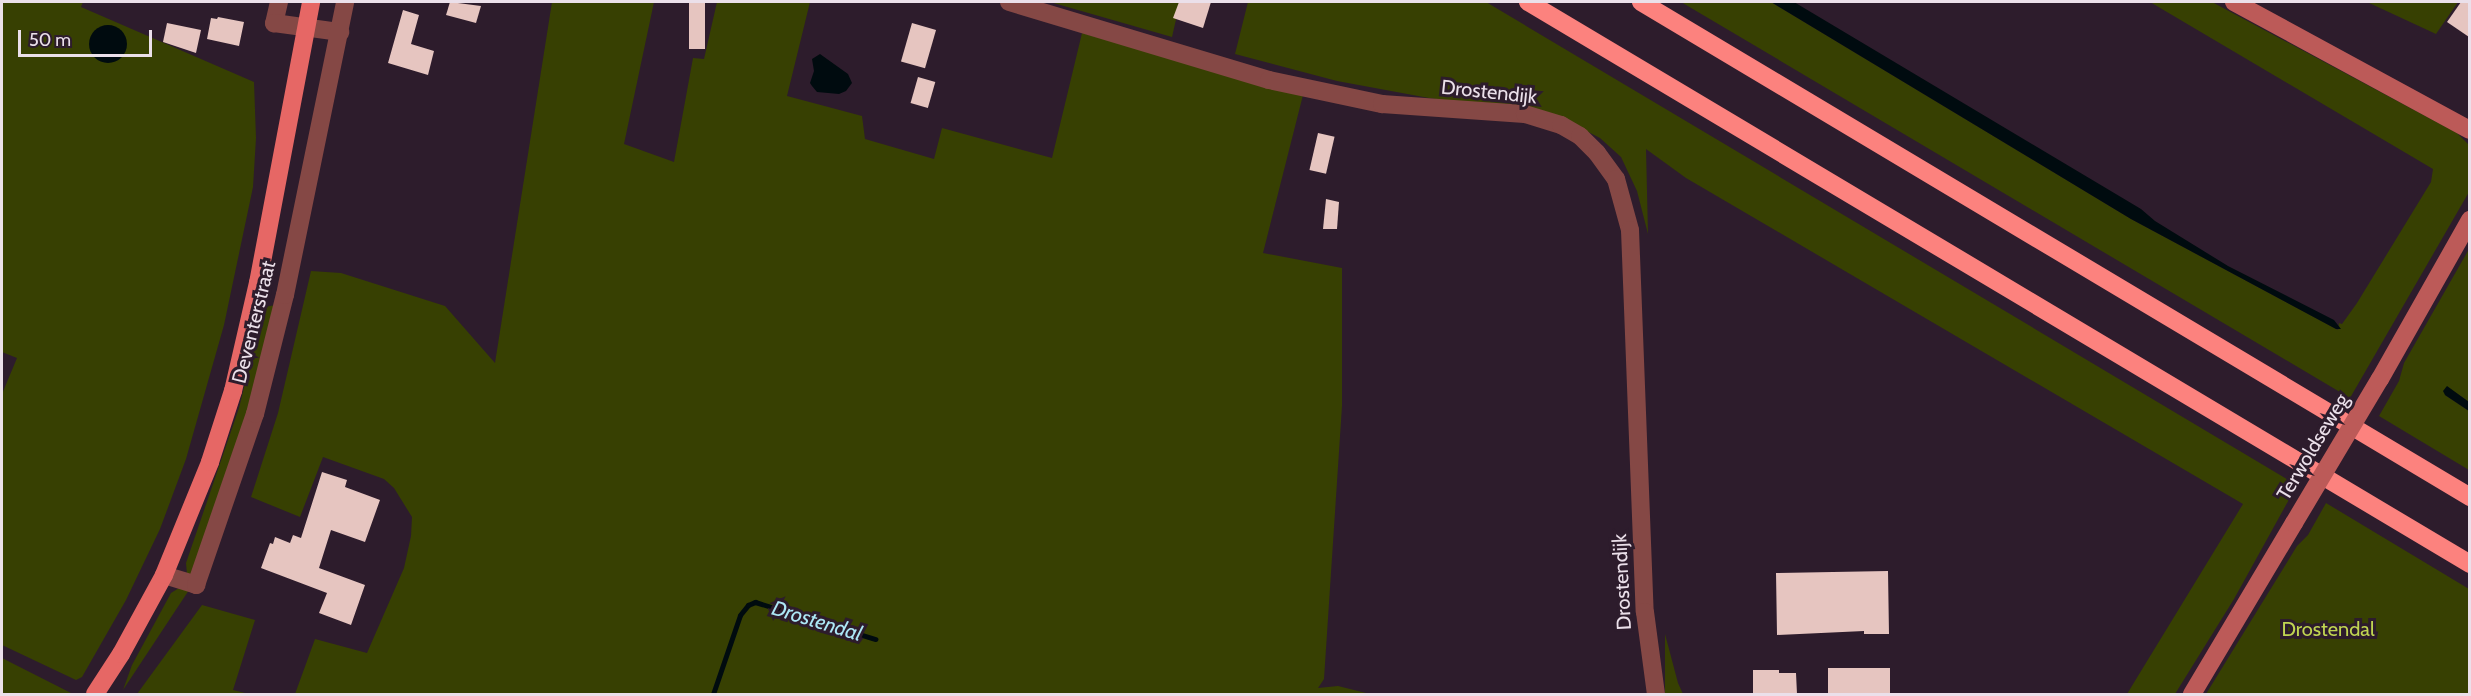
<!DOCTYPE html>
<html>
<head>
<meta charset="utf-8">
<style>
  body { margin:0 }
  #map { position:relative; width:2471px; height:696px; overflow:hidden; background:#2d1c2c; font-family:Cabin,sans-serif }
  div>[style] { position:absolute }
  .green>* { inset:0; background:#374002 }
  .water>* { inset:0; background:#000b0f }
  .round { border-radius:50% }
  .stream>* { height:5px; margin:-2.5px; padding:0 2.5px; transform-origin:2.5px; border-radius:2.5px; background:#000b0f }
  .building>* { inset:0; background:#e6c5c0; transform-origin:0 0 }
  .street>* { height:18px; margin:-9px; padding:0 9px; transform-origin:9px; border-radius:9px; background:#854845 }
  .secondary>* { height:18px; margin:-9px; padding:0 9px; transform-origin:9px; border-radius:9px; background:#bc5a58 }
  .primary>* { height:18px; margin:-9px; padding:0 9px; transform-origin:9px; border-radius:9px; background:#e66765 }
  .highway>* { height:18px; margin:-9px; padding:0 9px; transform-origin:9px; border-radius:9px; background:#fc827e }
  .secondary-bridge>* { height:18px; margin:-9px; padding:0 9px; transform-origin:9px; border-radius:9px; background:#bc5a58 }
  span { translate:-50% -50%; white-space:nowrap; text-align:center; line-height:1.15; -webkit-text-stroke:6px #2d1c2c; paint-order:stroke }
  .street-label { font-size:20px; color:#ebe0ea }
  .park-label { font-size:20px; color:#c0d551 }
  .water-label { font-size:21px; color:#ade8f6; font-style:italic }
  .frame { position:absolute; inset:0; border:3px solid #ebe0ea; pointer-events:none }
  .scale { position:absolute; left:18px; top:30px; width:134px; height:27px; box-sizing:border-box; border:3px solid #ebe0ea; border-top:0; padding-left:8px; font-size:18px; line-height:21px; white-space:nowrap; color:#ebe0ea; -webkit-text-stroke:4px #2d1c2c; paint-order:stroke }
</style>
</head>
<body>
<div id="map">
  <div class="green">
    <i style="clip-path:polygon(2px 2px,83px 2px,81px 7px,254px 82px,256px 138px,253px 187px,224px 325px,186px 459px,160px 529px,126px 600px,82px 677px,76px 680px,2px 645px,2px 394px,17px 358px,2px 352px)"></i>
    <i style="clip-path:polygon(552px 2px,654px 2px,624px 144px,674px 162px,693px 58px,704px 59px,717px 2px,810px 2px,787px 96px,862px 116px,865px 139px,934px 159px,942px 128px,1052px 158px,1082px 33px,1303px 95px,1263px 253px,1342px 268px,1342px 406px,1324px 679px,1318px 688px,1338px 686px,1370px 694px,295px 694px,315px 639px,367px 653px,404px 568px,411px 536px,412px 517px,394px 488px,384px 479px,323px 457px,300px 517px,251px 497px,278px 413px,311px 271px,341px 273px,445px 306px,495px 363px)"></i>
    <i style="clip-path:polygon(1050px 2px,1180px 2px,1172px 37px)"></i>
    <i style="clip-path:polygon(1248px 2px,1486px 2px,2297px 485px,2234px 599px,2175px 694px,2127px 694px,2243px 504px,1686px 178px,1646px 149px,1648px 234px,1637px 191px,1621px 157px,1600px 138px,1569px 122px,1520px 110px,1429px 98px,1337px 81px,1235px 54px)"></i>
    <i style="clip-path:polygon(1681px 2px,1771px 2px,2131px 219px,2338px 330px,2339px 323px,2342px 324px,2357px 303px,2431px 182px,2433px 169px,2150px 2px,2212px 2px,2457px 133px,2469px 145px,2469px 192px,2350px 398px)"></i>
    <i style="clip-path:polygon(2367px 2px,2458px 2px,2436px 34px)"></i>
    <i style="clip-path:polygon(2469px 249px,2469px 402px,2447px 387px,2445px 395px,2469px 411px,2469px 470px,2379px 416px,2399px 381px,2404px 363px)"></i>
    <i style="clip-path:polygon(276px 305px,255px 396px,192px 576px,187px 574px,186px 563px,239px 408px,264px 307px)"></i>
    <i style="clip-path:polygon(2326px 503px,2469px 589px,2469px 694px,2206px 694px,2297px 546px,2308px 535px)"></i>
    <i style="clip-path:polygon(179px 588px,189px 590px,123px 690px,132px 665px,171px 593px)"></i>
    <i style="clip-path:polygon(202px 605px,255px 620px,233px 690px,249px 694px,137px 694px)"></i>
    <i style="clip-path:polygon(1665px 634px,1678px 683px,1683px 694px,1665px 694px)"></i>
    <i style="clip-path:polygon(2px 658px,73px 694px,2px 694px)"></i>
  </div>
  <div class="water">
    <i style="clip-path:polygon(1771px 2px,1794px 2px,2141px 209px,2155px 221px,2228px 266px,2334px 320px,2341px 329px,2336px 329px,2131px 219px)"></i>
    <i class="round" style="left:89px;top:25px;width:38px;height:38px"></i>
    <i style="clip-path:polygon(820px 54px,848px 74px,852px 83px,846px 91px,839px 94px,817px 92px,812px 86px,810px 83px,814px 71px,812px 59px)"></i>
    <i style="clip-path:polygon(2447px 386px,2469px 402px,2469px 411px,2445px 395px,2443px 391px)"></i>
  </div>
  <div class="stream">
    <i style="left:713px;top:694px;width:83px;rotate:-71.1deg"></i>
    <i style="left:740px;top:615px;width:13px;rotate:-51deg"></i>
    <i style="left:748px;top:605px;width:8px;rotate:-23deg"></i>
    <i style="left:755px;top:602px;width:126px;rotate:17.1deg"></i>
  </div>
  <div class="building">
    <i style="clip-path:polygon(450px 2px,481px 6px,476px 23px,446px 15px)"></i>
    <i style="left:689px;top:2px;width:16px;height:47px"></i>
    <i style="clip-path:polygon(1179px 2px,1211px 2px,1203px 28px,1173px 18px)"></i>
    <i style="clip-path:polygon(2461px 2px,2469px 2px,2469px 37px,2447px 22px)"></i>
    <i style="clip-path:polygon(403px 10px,419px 15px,411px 44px,434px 51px,428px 75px,388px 63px)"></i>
    <i style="clip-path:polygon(218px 17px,244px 22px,239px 46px,207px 39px,211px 18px,217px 19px)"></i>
    <i style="clip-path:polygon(167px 23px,201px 30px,196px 53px,163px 42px)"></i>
    <i style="left:912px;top:23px;width:25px;height:40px;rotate:16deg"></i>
    <i style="left:918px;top:77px;width:18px;height:27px;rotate:16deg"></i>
    <i style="left:1318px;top:133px;width:17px;height:38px;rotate:13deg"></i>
    <i style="clip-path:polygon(1326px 199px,1339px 202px,1337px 229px,1323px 229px)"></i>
    <i style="clip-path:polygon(322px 472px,347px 480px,345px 487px,380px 500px,365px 542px,331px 530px,319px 568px,365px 585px,351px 625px,319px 613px,327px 593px,261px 568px,270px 543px,273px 544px,275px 537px,290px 543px,293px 535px,301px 538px)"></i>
    <i style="clip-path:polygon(1888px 571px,1889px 634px,1864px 634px,1864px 631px,1777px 635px,1776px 573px)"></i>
    <i style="left:1890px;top:668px;width:26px;height:62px;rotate:90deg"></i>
    <i style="clip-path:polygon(1753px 670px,1779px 670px,1779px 673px,1796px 673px,1797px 694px,1753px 694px)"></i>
  </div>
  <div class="street">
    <i style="left:279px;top:2px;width:22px;rotate:103deg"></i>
    <i style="left:274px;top:23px;width:67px;rotate:7.8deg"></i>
    <i style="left:1009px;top:2px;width:271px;rotate:16.7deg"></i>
    <i style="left:1269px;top:80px;width:116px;rotate:12deg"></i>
    <i style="left:1382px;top:104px;width:143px;rotate:4deg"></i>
    <i style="left:1525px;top:114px;width:38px;rotate:17deg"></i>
    <i style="left:1561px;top:125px;width:22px;rotate:30deg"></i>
    <i style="left:1580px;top:136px;width:24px;rotate:45deg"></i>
    <i style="left:1597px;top:153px;width:32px;rotate:54deg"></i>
    <i style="left:1616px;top:179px;width:53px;rotate:74.6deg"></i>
    <i style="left:1630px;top:230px;width:382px;rotate:87.8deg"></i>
    <i style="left:1645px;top:612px;width:83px;rotate:82.4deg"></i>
    <i style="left:164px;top:575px;width:34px;rotate:17deg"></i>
    <i style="left:196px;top:585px;width:181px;rotate:-71deg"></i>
    <i style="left:255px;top:414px;width:123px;rotate:-75.9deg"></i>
    <i style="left:285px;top:295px;width:299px;rotate:-78.4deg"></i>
  </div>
  <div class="secondary">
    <i style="left:2234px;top:2px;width:268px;rotate:28.5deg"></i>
    <i style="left:2380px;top:379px;width:183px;rotate:-60.5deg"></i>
    <i style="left:2192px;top:694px;width:199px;rotate:-59.2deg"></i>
  </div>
  <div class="primary">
    <i style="left:95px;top:694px;width:48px;rotate:-57deg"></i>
    <i style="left:121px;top:654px;width:90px;rotate:-61.4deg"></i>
    <i style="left:164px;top:575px;width:122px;rotate:-67.8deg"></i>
    <i style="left:210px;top:462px;width:75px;rotate:-72.1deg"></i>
    <i style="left:233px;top:391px;width:111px;rotate:-77deg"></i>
    <i style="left:258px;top:283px;width:286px;rotate:-79.3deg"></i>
  </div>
  <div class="highway">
    <i style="left:1528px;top:2px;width:1097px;rotate:30.82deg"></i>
    <i style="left:1641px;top:2px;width:966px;rotate:30.84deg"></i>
  </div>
  <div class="secondary-bridge">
    <i style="left:2294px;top:523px;width:168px;rotate:-59.2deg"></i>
  </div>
  <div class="street-label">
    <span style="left:1489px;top:92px;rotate:6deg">Drostendijk</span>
    <span style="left:254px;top:322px;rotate:-76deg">Deventerstraat</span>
    <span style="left:2313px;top:447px;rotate:-59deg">Terwoldseweg</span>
    <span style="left:1622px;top:582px;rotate:-93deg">Drostendijk</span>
  </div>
  <div class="park-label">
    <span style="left:2328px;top:629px">Drostendal</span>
  </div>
  <div class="water-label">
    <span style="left:817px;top:621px;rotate:17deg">Drostendal</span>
  </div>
  <div class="frame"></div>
  <div class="scale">50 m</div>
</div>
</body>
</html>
